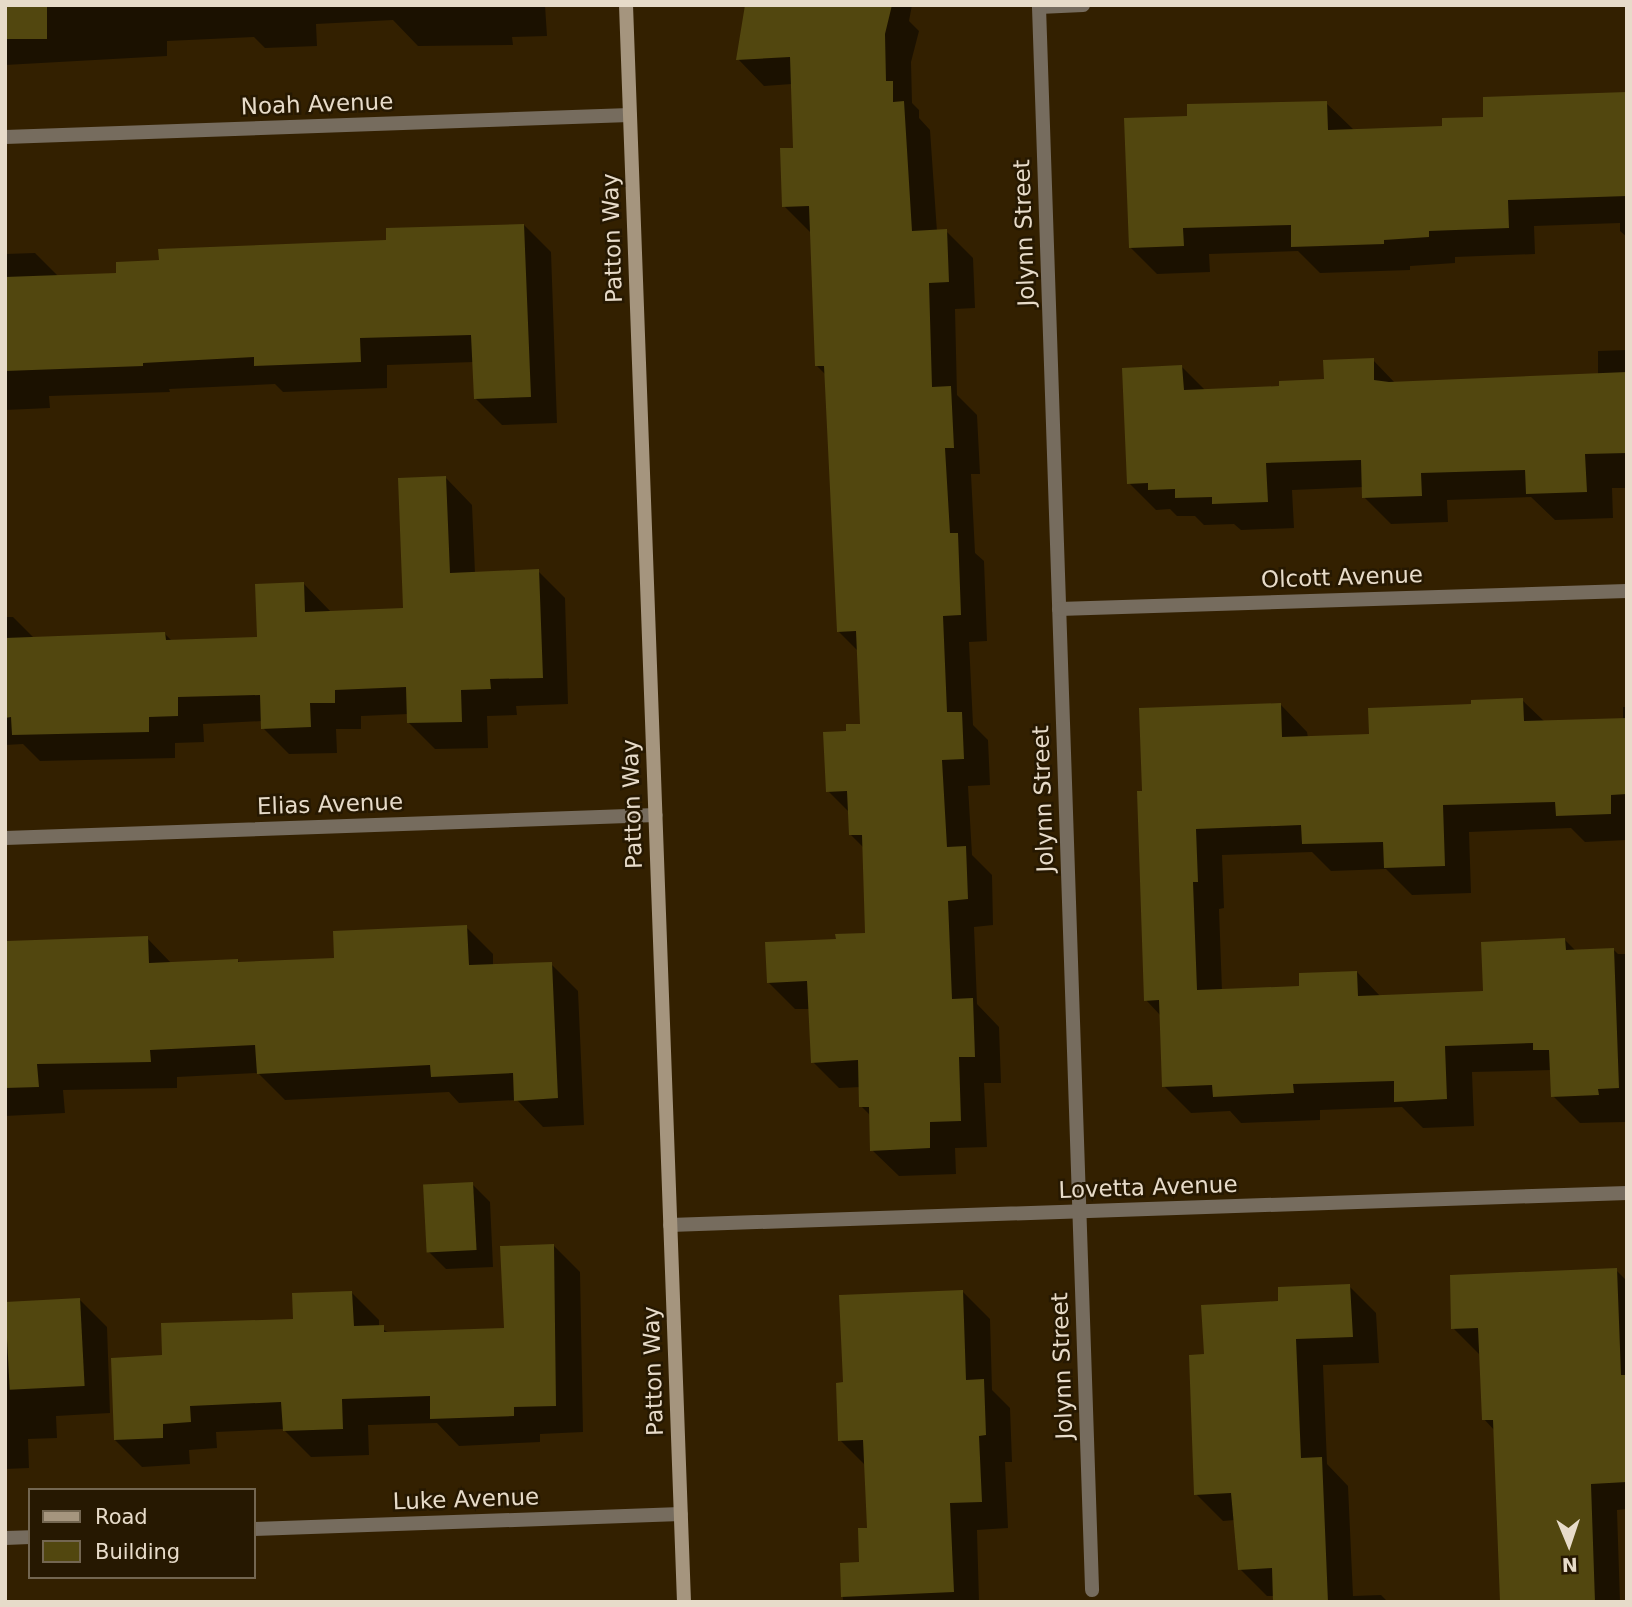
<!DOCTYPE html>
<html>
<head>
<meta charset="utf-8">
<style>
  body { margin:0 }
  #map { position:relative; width:1632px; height:1607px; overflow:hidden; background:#332000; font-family:"DejaVu Sans",sans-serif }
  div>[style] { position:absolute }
  .shadow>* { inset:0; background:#0007 }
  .building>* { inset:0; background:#52470f; transform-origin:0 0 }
  .street>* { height:14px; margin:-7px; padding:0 7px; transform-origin:7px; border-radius:7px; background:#766c5e }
  .secondary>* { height:14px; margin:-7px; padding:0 7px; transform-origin:7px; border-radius:7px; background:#a5957e }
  span { translate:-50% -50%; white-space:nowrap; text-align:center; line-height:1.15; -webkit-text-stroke:5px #261801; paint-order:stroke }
  .street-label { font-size:23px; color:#e7dbc9 }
  .frame { position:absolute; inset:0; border:7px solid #e7dbc9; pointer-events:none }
  .legend { position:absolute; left:28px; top:1488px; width:228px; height:91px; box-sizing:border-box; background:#261801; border:2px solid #736651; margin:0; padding:9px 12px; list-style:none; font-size:21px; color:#e7dbc9 }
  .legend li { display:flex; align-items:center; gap:14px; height:35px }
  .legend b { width:35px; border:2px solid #736651 }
  .north { position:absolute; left:1534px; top:1509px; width:70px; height:70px; -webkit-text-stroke:5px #261801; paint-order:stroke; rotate:178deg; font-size:19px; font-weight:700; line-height:28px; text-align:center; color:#e7dbc9 }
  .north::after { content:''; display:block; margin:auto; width:24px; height:32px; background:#e7dbc9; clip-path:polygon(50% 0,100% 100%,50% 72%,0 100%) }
</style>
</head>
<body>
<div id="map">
  <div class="shadow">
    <i style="clip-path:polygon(5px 5px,545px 5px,547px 36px,512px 37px,513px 45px,418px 46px,393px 20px,316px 24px,317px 46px,265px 48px,254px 37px,167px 41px,167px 56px,5px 65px)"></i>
    <i style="clip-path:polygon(746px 5px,912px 5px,909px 21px,919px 31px,911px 62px,912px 103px,919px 110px,919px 118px,930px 130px,937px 232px,946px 231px,973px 258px,975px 308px,955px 309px,957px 395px,977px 415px,980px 474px,971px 474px,975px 553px,984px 561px,987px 641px,969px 642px,973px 725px,988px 740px,990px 785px,968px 786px,972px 855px,992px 875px,993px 925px,974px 927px,977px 1004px,999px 1027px,1001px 1083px,984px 1083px,987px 1147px,955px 1148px,956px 1174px,899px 1176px,872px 1150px,871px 1116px,861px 1106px,861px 1087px,839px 1088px,813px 1062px,810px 1009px,795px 1009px,769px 983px,838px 941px,867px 935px,864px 848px,851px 835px,850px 813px,828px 791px,848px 732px,862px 725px,858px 651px,838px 631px,826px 375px,817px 366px,812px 234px,784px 206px,795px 149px,792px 84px,764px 86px,738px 59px)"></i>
    <i style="clip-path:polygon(1627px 93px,1627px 237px,1620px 231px,1620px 223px,1534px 226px,1535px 254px,1455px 257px,1455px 263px,1410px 266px,1410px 270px,1320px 273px,1298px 251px,1209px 254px,1210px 272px,1157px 274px,1130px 247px,1189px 117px,1326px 103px,1353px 129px,1444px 128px)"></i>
    <i style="clip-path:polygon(524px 225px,551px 252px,557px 423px,502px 425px,475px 398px,474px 362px,387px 365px,387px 388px,283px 392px,275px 384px,169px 389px,170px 392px,49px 396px,50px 408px,5px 410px,5px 254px,35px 253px,59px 277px,118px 275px)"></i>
    <i style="clip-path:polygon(1627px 350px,1627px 488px,1612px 488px,1613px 518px,1555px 520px,1531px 497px,1447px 500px,1448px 522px,1391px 524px,1364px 497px,1364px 487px,1292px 490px,1294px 528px,1241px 530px,1234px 524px,1204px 525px,1195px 516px,1177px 516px,1170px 509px,1156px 510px,1129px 483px,1182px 367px,1206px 391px,1281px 388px,1326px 381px,1373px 360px,1396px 384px,1598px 375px,1598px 351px)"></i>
    <i style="clip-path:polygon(446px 478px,472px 505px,475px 573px,538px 571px,565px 598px,568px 704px,516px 706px,517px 715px,487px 716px,488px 748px,435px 749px,409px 723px,408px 714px,361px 716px,361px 729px,336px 729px,337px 753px,289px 754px,263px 728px,262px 721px,203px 724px,204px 742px,175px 743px,175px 758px,40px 761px,23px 744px,5px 745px,5px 617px,13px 617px,34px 638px,165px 634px,173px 642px,259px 639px,304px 584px,331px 612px,405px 610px)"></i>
    <i style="clip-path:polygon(1522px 700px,1545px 722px,1623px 720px,1623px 707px,1627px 707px,1627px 840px,1585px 842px,1571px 828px,1469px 832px,1471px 893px,1412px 895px,1386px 869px,1331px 871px,1312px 852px,1222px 855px,1224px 908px,1219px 909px,1222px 991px,1301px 988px,1357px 972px,1381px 997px,1485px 992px,1565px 940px,1576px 951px,1613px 949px,1618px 954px,1627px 954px,1625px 1122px,1580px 1123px,1553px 1096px,1552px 1070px,1472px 1072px,1474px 1126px,1423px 1128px,1402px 1107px,1320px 1110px,1320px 1120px,1241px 1123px,1230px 1111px,1191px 1113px,1164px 1086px,1161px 1016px,1146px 1000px,1144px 793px,1281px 705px,1307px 732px,1308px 738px,1370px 736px,1473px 706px)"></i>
    <i style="clip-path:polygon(466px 927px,493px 954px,493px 966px,551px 964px,578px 991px,584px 1125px,543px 1127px,517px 1100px,459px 1103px,449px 1092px,285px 1100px,258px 1073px,177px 1077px,177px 1088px,63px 1090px,65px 1113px,5px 1116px,5px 979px,147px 938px,172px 964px,238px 961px,240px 963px,336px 960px)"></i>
    <i style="clip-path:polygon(472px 1184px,490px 1202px,493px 1267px,446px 1269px,428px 1251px)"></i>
    <i style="clip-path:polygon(553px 1245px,580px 1272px,583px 1432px,540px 1434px,540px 1442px,459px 1446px,437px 1423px,368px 1425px,369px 1455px,311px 1457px,283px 1429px,216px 1432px,217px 1448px,189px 1450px,190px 1464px,142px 1467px,115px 1440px,164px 1357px,294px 1320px,352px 1293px,379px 1320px,379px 1327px,391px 1334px,506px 1330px)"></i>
    <i style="clip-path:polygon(1616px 1270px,1627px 1281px,1627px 1509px,1617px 1510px,1620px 1602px,1502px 1602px,1495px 1431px,1484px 1419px,1481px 1356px,1453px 1328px)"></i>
    <i style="clip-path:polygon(1349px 1286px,1376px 1313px,1379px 1363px,1323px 1365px,1327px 1464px,1348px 1486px,1353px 1596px,1381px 1595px,1388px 1602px,1275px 1602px,1275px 1596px,1267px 1596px,1240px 1569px,1235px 1520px,1223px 1521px,1196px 1494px,1206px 1356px,1280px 1303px)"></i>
    <i style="clip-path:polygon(963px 1292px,990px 1319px,992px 1390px,1010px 1408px,1012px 1462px,1005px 1462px,1008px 1528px,977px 1530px,979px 1602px,843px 1602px,842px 1565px,861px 1563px,868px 1530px,866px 1466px,840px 1440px,845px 1384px)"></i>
    <i style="clip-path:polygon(80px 1300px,107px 1327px,110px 1413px,56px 1416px,57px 1438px,28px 1439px,29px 1468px,5px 1469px,5px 1303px)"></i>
  </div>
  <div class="building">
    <i style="left:5px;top:5px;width:42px;height:34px"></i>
    <i style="clip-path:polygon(745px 5px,892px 5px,885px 34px,886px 81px,893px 81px,893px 102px,904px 101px,912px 231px,947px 229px,949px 282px,929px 283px,932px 387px,951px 386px,954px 448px,945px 448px,950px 533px,958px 533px,961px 615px,943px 616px,947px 712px,962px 712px,964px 759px,942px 760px,947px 847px,966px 846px,968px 899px,948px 901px,952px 999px,973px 998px,975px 1057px,959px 1057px,961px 1121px,930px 1122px,930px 1148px,870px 1151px,869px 1107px,859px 1107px,858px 1060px,811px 1063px,807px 981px,767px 983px,765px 942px,836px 939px,835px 934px,865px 933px,862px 835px,849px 835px,847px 791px,826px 792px,823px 732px,846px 731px,846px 724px,860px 724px,856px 631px,837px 632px,824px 366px,815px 366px,809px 206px,782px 207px,780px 148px,793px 148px,790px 57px,736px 60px)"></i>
    <i style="clip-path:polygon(1627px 92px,1627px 196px,1508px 200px,1509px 228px,1429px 231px,1429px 237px,1384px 240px,1384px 244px,1291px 247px,1291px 225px,1183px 228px,1184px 246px,1129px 248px,1124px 118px,1187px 116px,1187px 104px,1327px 101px,1328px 130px,1442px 126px,1442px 118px,1483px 117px,1483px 97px)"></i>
    <i style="clip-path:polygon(524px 224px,531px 397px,474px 399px,471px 335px,360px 338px,361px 362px,254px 366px,254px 357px,143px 363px,143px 366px,5px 371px,5px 277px,116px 273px,116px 262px,159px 260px,158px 249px,386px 240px,386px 228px)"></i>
    <i style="clip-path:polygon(1374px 358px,1374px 380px,1389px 382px,1627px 372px,1627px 453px,1585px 454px,1587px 492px,1526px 494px,1525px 470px,1421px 473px,1422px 496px,1362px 498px,1361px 460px,1266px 463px,1268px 502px,1212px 504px,1212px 497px,1175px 498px,1175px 489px,1148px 490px,1148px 483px,1127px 484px,1122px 368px,1182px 365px,1184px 390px,1279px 386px,1279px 381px,1324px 379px,1323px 360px)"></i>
    <i style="clip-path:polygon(446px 476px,450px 573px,539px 569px,543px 678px,490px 679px,491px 689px,461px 690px,462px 722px,407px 723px,406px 687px,335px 690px,335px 703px,310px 703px,311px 727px,261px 729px,260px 695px,178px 697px,178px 716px,149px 717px,149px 732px,12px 735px,11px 717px,5px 718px,5px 638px,165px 632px,166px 640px,257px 637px,255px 584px,304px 582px,305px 612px,403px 608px,398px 478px)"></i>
    <i style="clip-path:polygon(1523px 698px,1524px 721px,1627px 718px,1627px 794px,1611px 795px,1611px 814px,1556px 816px,1555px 802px,1443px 805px,1445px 866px,1384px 868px,1383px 842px,1302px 844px,1301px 825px,1196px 829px,1198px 882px,1193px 882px,1197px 990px,1299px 986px,1299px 973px,1357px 971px,1358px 996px,1483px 991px,1481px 942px,1565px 938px,1566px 950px,1614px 948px,1619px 1088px,1598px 1089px,1599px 1095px,1551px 1097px,1549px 1050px,1533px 1050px,1533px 1043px,1445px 1046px,1447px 1099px,1394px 1102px,1394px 1081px,1293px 1084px,1294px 1093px,1213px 1097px,1212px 1085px,1162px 1087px,1159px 1000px,1144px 1001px,1137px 791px,1142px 791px,1139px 708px,1281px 703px,1282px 737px,1369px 734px,1368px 708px,1471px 704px,1471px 700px)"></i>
    <i style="clip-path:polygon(467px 925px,469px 965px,552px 962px,558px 1098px,514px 1101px,513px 1073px,431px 1077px,430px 1065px,257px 1074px,255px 1045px,150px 1050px,151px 1062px,37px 1064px,39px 1087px,5px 1088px,7px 941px,148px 936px,149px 963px,238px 959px,238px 962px,334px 958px,333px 931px)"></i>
    <i style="left:473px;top:1182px;width:68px;height:50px;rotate:87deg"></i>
    <i style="clip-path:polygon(554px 1244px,556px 1406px,514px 1407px,514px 1416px,430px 1419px,430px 1396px,342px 1399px,343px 1429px,283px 1431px,281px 1402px,190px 1406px,191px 1422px,163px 1424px,163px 1438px,114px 1440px,111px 1358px,162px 1355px,161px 1323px,293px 1319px,292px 1293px,352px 1291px,354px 1326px,384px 1325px,384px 1332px,504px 1328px,500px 1246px)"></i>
    <i style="clip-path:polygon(1617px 1268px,1621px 1375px,1627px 1375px,1627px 1482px,1591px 1484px,1595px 1602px,1500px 1602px,1493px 1420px,1482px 1420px,1478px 1328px,1451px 1329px,1450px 1275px)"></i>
    <i style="clip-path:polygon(1350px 1284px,1353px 1337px,1296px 1339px,1301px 1458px,1322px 1457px,1328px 1602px,1273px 1602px,1272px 1568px,1238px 1570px,1231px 1493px,1194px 1495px,1189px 1355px,1204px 1354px,1201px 1305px,1278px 1301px,1278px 1287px)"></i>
    <i style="clip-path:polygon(963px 1290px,966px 1380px,984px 1379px,986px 1435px,979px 1436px,982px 1502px,950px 1503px,954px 1592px,841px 1597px,840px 1563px,859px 1562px,858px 1528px,867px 1528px,863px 1440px,838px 1441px,836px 1383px,843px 1382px,839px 1295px)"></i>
    <i style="left:80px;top:1298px;width:88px;height:75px;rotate:87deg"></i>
  </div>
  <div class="street">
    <i style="left:1083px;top:5px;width:44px;rotate:177.4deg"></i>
    <i style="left:1039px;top:7px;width:1584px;rotate:88.08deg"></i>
    <i style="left:5px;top:137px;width:625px;rotate:-2.02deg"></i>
    <i style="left:1059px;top:609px;width:568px;rotate:-1.82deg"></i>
    <i style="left:5px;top:838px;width:651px;rotate:-2.02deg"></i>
    <i style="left:670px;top:1225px;width:958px;rotate:-1.92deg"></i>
    <i style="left:254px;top:1529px;width:427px;rotate:-2deg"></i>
    <i style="left:5px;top:1538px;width:25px;rotate:-2deg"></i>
  </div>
  <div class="secondary">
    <i style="left:626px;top:5px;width:1598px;rotate:87.92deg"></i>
  </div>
  <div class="street-label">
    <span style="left:317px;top:104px;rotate:-2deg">Noah Avenue</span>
    <span style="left:1024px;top:233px;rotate:-92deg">Jolynn Street</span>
    <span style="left:612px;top:238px;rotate:-92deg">Patton Way</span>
    <span style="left:1342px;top:577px;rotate:-2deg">Olcott Avenue</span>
    <span style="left:1043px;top:799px;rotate:-92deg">Jolynn Street</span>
    <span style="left:330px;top:804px;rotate:-2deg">Elias Avenue</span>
    <span style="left:632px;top:804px;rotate:-92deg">Patton Way</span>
    <span style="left:1148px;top:1187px;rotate:-2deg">Lovetta Avenue</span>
    <span style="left:1062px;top:1366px;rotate:-92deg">Jolynn Street</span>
    <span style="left:653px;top:1371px;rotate:-92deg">Patton Way</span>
    <span style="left:466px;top:1499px;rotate:-2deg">Luke Avenue</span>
  </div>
  <div class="frame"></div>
  <ul class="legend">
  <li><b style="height:9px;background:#a5957e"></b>Road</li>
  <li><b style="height:19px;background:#52470f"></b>Building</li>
  </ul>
  <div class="north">N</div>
</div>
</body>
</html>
